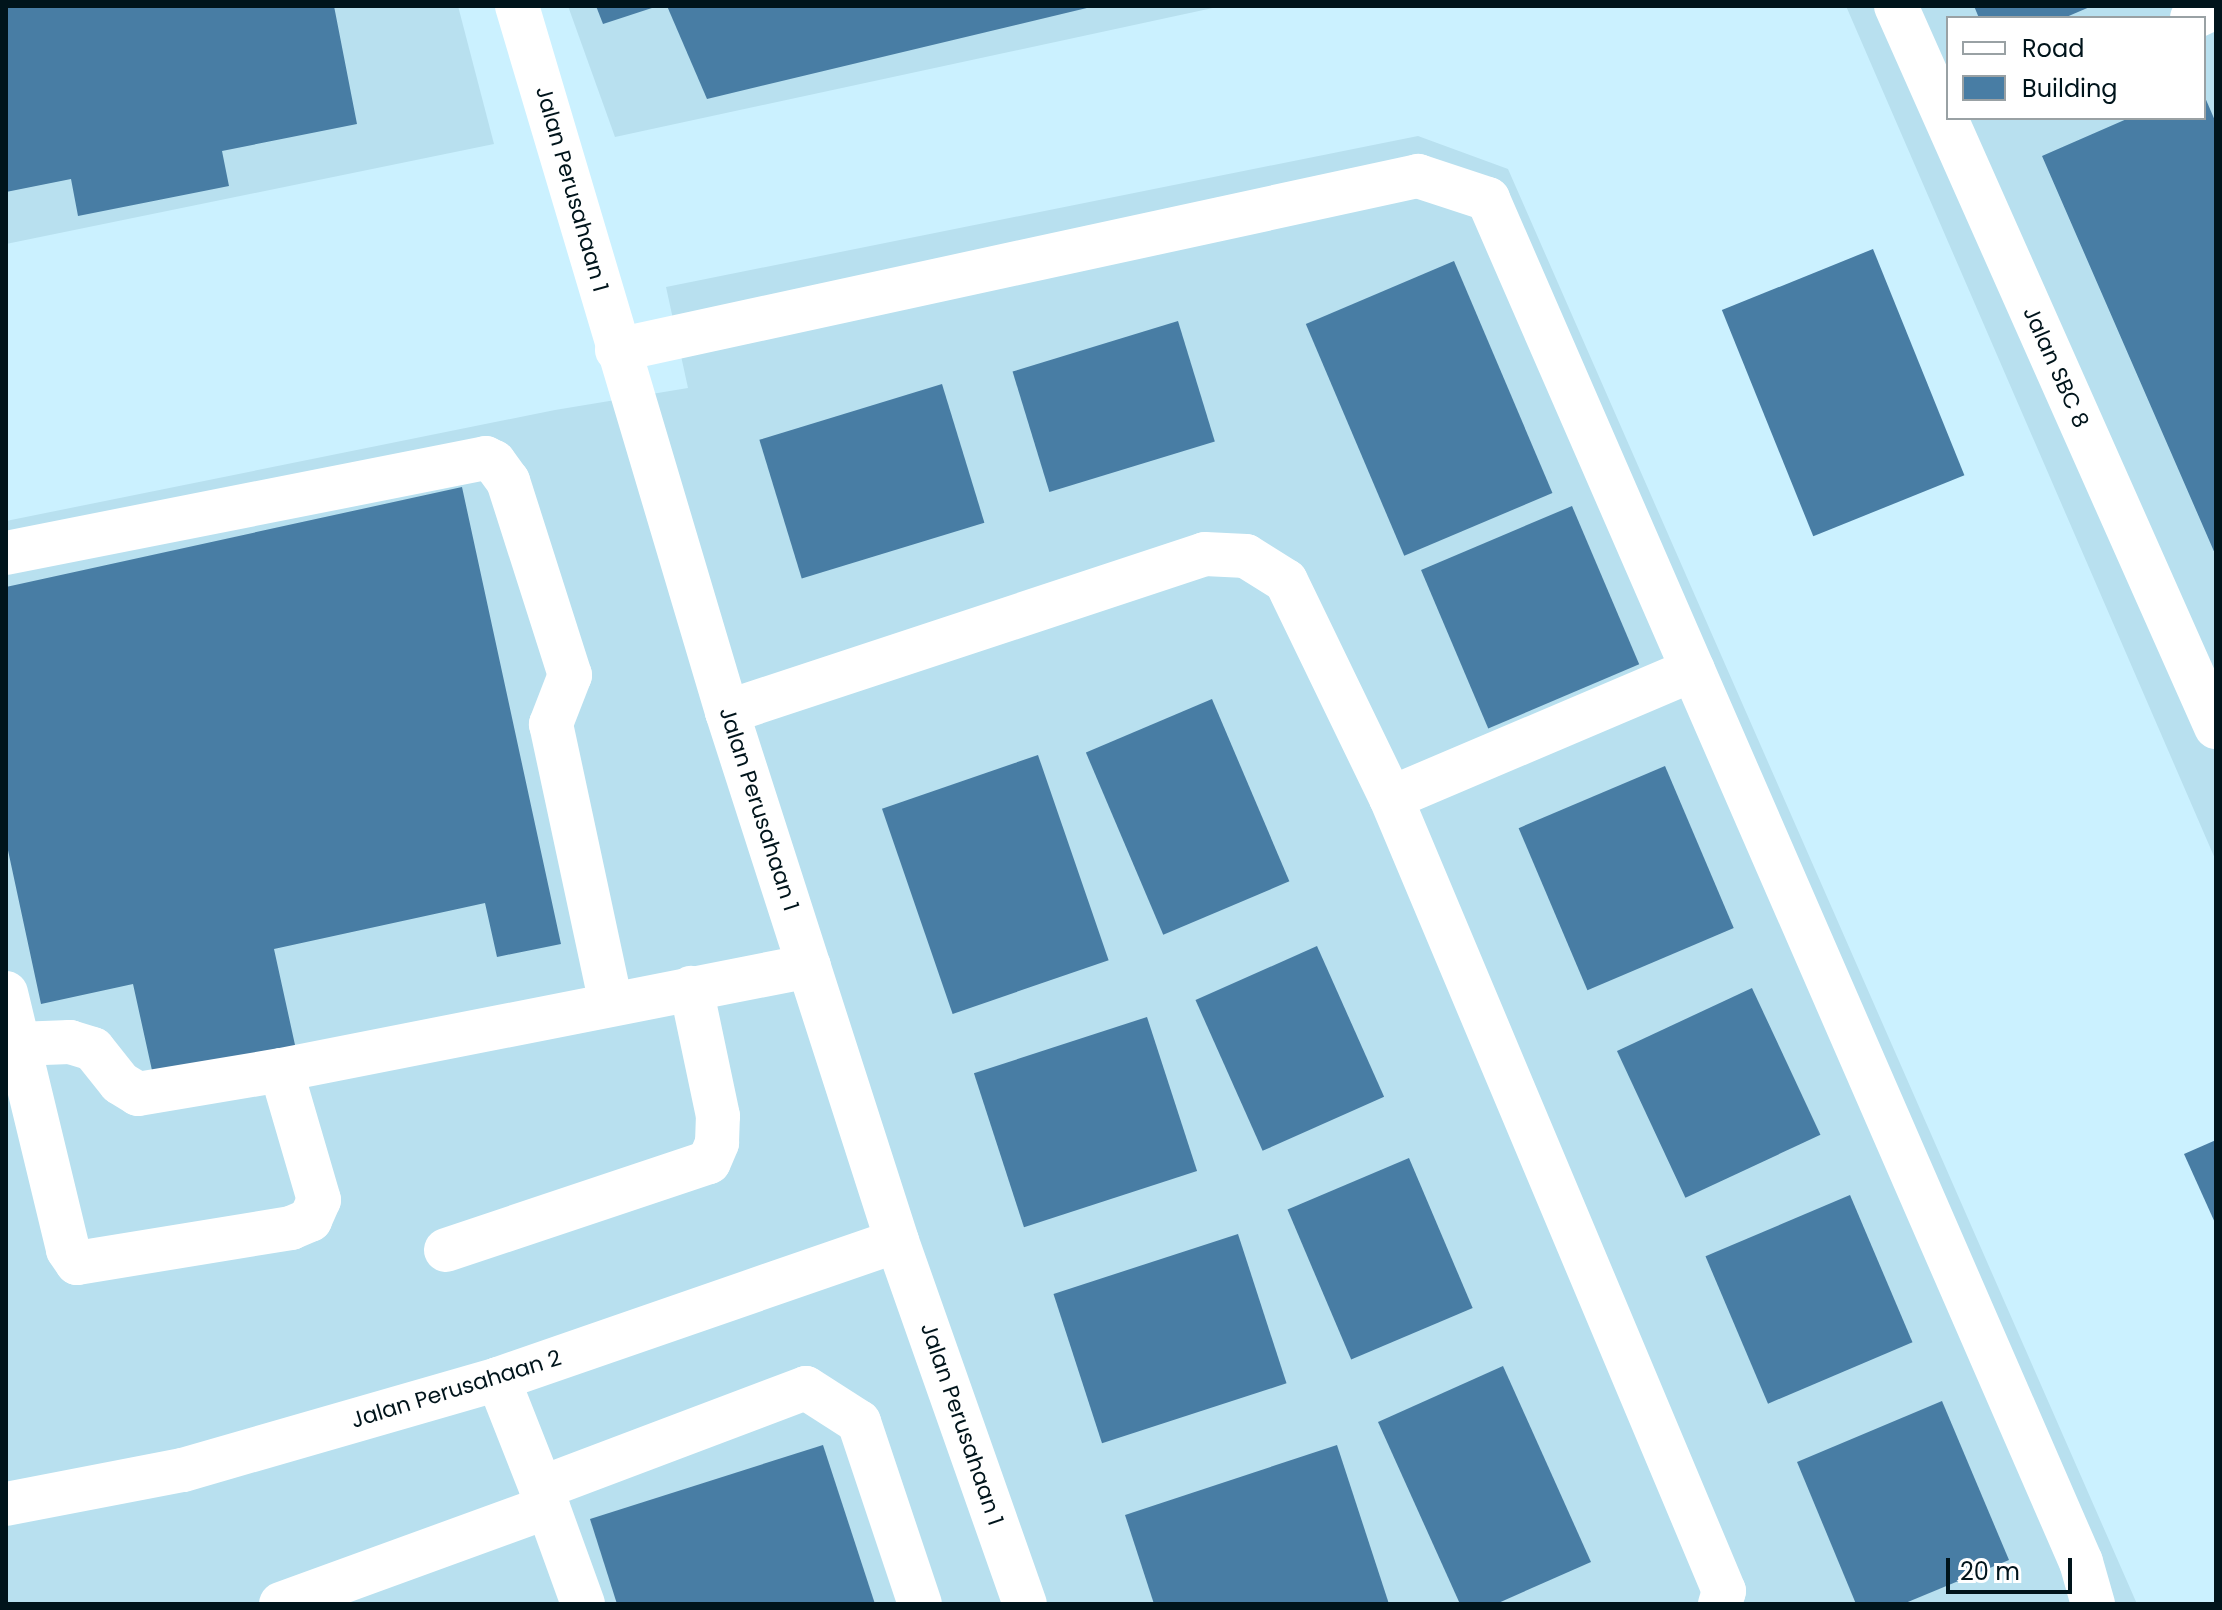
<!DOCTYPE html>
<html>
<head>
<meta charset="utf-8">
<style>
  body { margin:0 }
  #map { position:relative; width:2222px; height:1610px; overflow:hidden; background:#cbf1ff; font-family:Poppins,sans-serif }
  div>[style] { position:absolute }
  .built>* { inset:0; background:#b8e0ef }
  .building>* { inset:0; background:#487da4; transform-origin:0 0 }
  .minor>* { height:44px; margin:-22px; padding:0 22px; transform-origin:22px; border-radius:22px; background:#fff }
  span { translate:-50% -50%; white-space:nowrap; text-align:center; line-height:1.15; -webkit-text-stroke:6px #fff; paint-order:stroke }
  .street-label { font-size:22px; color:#00141b }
  .frame { position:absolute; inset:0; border:8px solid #00141b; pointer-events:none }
  .legend { position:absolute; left:1946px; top:16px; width:260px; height:104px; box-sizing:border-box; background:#fff; border:2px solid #99a1a4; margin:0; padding:10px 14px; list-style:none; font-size:24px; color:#00141b }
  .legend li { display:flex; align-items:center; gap:16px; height:40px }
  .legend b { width:40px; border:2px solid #99a1a4 }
  .scale { position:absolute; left:1946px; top:1558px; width:126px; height:36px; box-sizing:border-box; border:4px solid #00141b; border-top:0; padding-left:10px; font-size:24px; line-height:28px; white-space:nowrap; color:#00141b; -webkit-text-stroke:6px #fff; paint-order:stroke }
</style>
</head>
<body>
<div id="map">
  <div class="built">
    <i style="clip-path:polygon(6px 6px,458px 6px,494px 144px,6px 244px)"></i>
    <i style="clip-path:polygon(568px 6px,1222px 6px,615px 137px)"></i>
    <i style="clip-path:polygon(evenodd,1846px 6px,2216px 6px,2216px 861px,1846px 6px,1948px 18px,2204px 18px,2204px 118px,1948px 118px,1948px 18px)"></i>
    <i style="clip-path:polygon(1418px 136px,1508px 169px,2137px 1604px,6px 1604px,6px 521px,555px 410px,688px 388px,666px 287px)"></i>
  </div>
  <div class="building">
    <i style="clip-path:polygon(6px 6px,334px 6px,357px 124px,222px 151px,229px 186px,78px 216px,71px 179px,6px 192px)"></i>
    <i style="clip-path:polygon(596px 6px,655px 6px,655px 7px,603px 24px)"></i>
    <i style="clip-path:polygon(667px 6px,1090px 6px,1091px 7px,707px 99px)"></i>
    <i style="clip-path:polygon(1974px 6px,2092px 6px,2064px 18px,1979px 18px)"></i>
    <i style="clip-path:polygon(2204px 95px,2216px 123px,2216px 556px,2042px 156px,2129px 118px,2204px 118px)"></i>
    <i style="left:1873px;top:249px;width:244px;height:163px;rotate:68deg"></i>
    <i style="left:1454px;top:261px;width:252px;height:161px;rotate:67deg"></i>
    <i style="left:1178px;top:321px;width:126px;height:173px;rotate:73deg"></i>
    <i style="left:942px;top:384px;width:145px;height:191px;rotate:73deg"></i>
    <i style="clip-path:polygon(462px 487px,561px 944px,497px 957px,485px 903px,274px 949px,297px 1054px,155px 1084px,133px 984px,41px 1004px,6px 841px,6px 587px)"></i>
    <i style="left:1572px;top:506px;width:172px;height:164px;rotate:67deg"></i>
    <i style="left:1212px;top:699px;width:198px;height:137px;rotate:67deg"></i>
    <i style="left:1038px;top:755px;width:217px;height:165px;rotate:71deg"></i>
    <i style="left:1665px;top:766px;width:176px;height:159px;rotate:67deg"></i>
    <i style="left:1317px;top:946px;width:165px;height:133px;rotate:66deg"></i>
    <i style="left:1752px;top:988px;width:162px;height:149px;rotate:65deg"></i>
    <i style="left:1147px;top:1017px;width:162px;height:182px;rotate:72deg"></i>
    <i style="clip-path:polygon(2216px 1140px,2216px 1225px,2184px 1154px)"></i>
    <i style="left:1409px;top:1158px;width:163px;height:132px;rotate:67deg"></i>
    <i style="left:1850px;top:1195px;width:160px;height:157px;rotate:67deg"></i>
    <i style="left:1238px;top:1234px;width:157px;height:194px;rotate:72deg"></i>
    <i style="clip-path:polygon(1503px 1366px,1591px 1562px,1496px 1604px,1460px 1604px,1378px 1422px)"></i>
    <i style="clip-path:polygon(1942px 1401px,2009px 1560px,1903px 1604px,1856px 1604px,1797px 1462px)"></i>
    <i style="clip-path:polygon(823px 1445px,875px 1604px,617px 1604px,590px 1519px)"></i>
    <i style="clip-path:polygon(1337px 1445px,1389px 1604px,1154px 1604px,1125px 1515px)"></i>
  </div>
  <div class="minor">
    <i style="left:517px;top:6px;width:737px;rotate:73.43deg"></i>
    <i style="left:727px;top:712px;width:556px;rotate:72.18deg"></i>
    <i style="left:897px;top:1241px;width:385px;rotate:70.6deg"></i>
    <i style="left:1896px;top:6px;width:789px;rotate:66.07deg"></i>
    <i style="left:2192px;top:18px;width:26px;rotate:-25deg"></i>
    <i style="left:617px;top:350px;width:820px;rotate:-12.26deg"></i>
    <i style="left:1418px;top:176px;width:74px;rotate:18.2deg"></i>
    <i style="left:1488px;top:199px;width:1486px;rotate:66.49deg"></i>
    <i style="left:2081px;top:1562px;width:44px;rotate:74.1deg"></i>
    <i style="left:6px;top:553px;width:489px;rotate:-11.2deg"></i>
    <i style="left:486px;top:458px;width:9px;rotate:27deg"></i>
    <i style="left:494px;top:462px;width:24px;rotate:54deg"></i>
    <i style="left:508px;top:481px;width:204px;rotate:72.3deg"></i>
    <i style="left:570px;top:675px;width:53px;rotate:111.2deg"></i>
    <i style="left:551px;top:724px;width:285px;rotate:77.9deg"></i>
    <i style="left:727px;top:712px;width:503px;rotate:-18.29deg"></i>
    <i style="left:1205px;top:554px;width:41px;rotate:2.8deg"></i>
    <i style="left:1246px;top:556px;width:47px;rotate:32deg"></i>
    <i style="left:1286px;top:581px;width:241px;rotate:64.2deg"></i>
    <i style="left:1391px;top:798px;width:860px;rotate:67.22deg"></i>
    <i style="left:1724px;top:1591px;width:14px;rotate:107deg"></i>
    <i style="left:1391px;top:798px;width:328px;rotate:-23deg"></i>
    <i style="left:6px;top:993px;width:264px;rotate:76.4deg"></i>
    <i style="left:68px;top:1250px;width:16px;rotate:55deg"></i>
    <i style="left:77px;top:1263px;width:217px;rotate:-9.3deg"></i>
    <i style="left:291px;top:1228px;width:21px;rotate:-23deg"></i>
    <i style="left:310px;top:1220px;width:22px;rotate:-66deg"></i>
    <i style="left:319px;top:1200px;width:135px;rotate:-106.3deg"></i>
    <i style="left:281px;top:1070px;width:538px;rotate:-11.14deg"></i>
    <i style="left:17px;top:1044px;width:53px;rotate:-2.2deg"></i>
    <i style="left:70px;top:1042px;width:24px;rotate:17deg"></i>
    <i style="left:93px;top:1049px;width:43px;rotate:51.5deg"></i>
    <i style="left:120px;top:1083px;width:21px;rotate:31deg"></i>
    <i style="left:138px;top:1094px;width:145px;rotate:-9.5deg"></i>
    <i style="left:446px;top:1250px;width:277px;rotate:-18.5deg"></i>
    <i style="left:709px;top:1162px;width:21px;rotate:-67deg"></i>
    <i style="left:717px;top:1143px;width:27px;rotate:-88deg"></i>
    <i style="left:718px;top:1116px;width:131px;rotate:-101.9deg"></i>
    <i style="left:498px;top:1379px;width:117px;rotate:68.5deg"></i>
    <i style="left:6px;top:1504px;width:180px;rotate:-10.9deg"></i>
    <i style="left:183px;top:1470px;width:328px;rotate:-16.1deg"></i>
    <i style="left:498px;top:1379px;width:422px;rotate:-19.1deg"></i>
    <i style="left:281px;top:1604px;width:284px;rotate:-20deg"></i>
    <i style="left:583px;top:1604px;width:123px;rotate:-109.9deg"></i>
    <i style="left:541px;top:1488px;width:283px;rotate:-20.7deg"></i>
    <i style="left:806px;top:1388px;width:63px;rotate:32.7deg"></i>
    <i style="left:859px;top:1422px;width:192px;rotate:71.5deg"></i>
  </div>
  <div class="street-label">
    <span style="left:572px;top:189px;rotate:74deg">Jalan Perusahaan 1</span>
    <span style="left:2056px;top:367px;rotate:66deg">Jalan SBC 8</span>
    <span style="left:759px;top:809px;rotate:72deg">Jalan Perusahaan 1</span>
    <span style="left:456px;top:1389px;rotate:-17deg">Jalan Perusahaan 2</span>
    <span style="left:962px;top:1424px;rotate:71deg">Jalan Perusahaan 1</span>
  </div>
  <div class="frame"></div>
  <ul class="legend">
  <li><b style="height:10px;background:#fff"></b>Road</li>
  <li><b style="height:22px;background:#487da4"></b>Building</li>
  </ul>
  <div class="scale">20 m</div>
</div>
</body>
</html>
